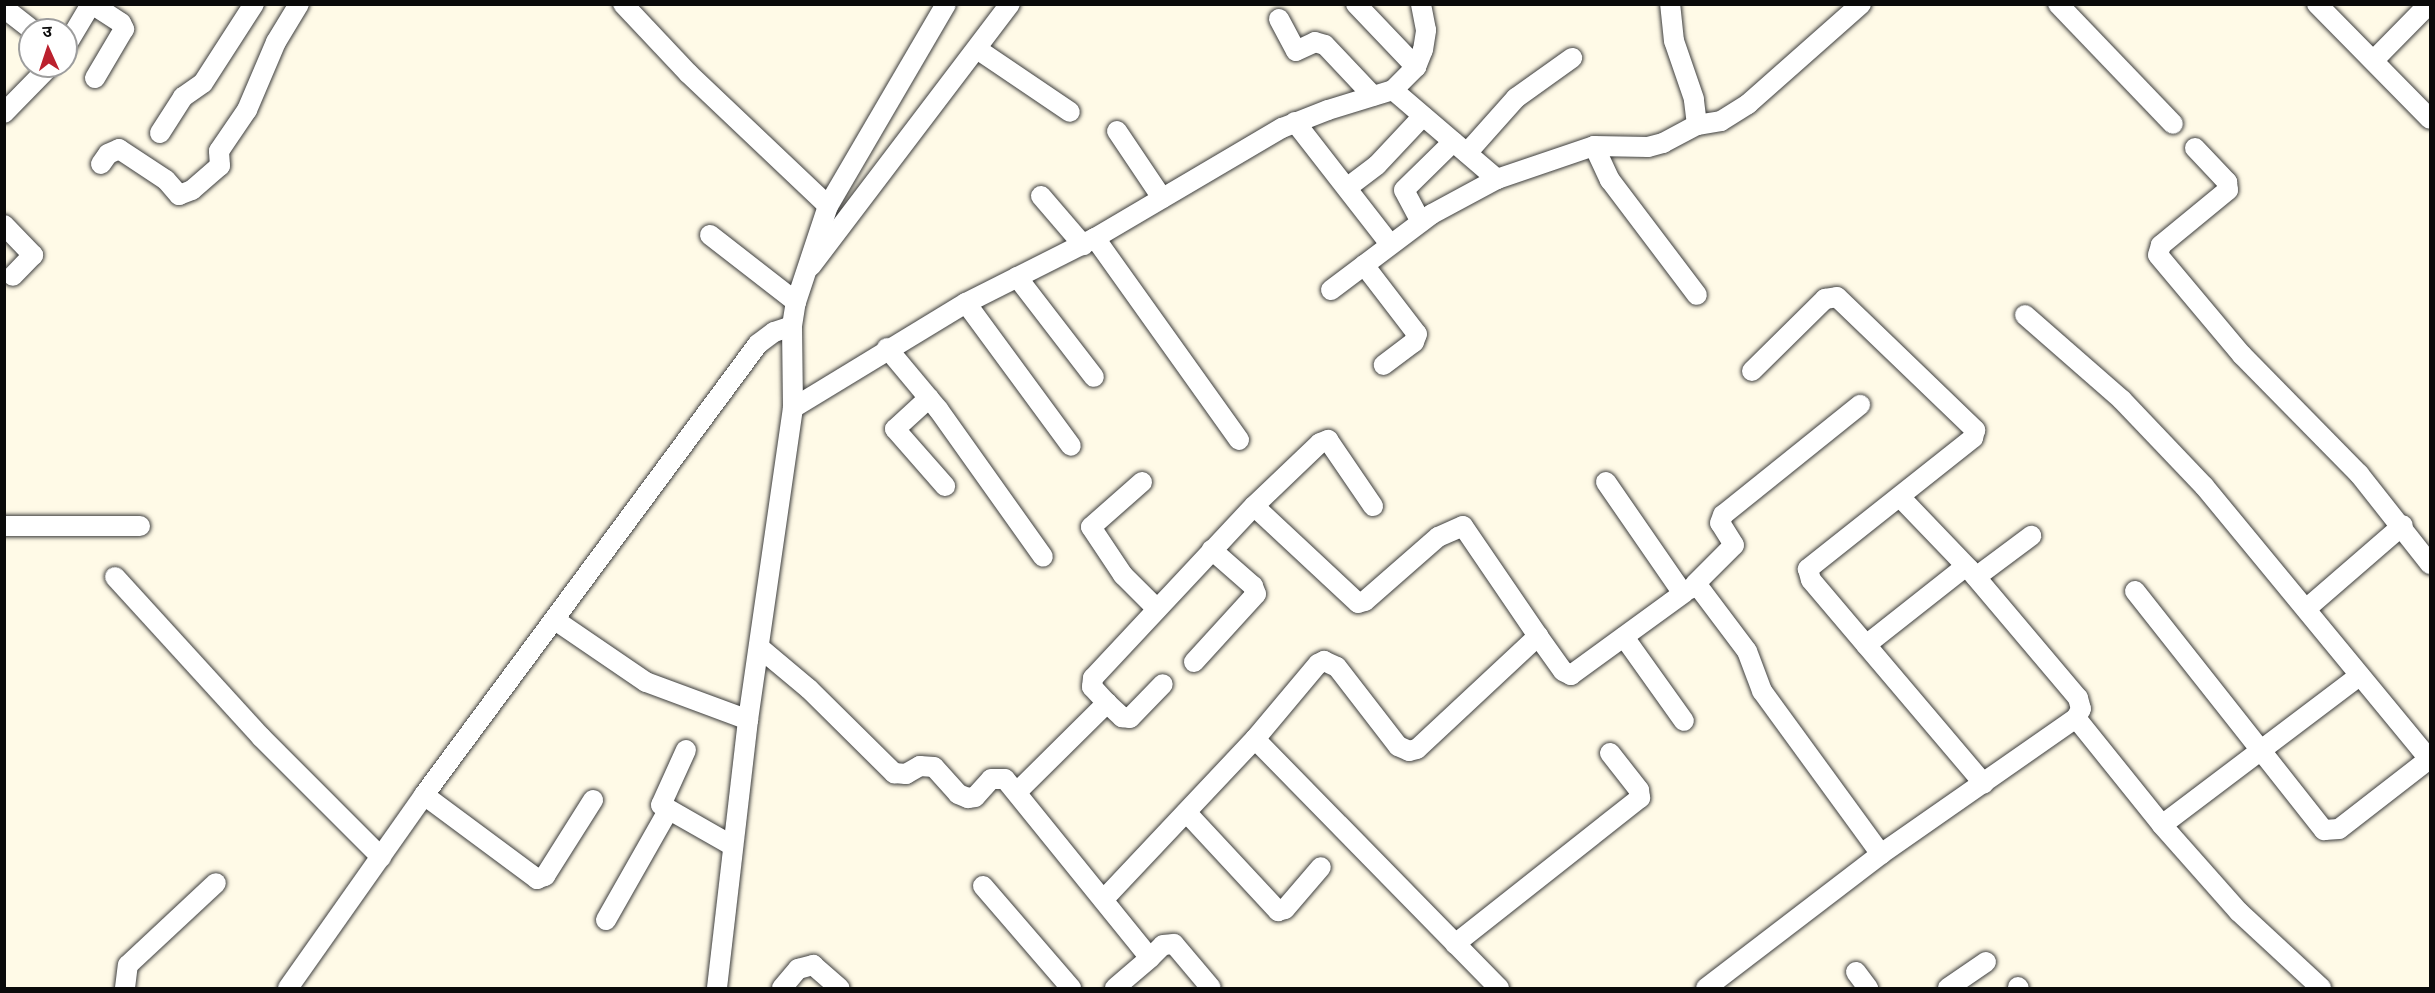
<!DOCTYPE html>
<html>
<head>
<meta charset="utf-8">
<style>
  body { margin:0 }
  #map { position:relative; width:2435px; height:993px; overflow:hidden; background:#fffae7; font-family:Spectral,"Noto Sans Devanagari",serif }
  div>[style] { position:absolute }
  .roads { filter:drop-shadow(0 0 2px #3d3d3d) drop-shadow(0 0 2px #3d3d3d) }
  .minor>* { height:20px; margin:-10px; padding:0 10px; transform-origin:10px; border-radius:10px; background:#fff }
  span { translate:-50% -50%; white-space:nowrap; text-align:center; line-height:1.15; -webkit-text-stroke:6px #fff; paint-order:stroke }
  .frame { position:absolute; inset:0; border:6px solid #0a0a0a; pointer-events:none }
  .north { position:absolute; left:18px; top:18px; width:60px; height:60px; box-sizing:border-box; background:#fff; border:2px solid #9d9d9d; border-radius:50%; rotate:357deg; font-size:16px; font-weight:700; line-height:24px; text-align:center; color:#0a0a0a }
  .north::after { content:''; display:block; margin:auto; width:21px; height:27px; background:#bb212e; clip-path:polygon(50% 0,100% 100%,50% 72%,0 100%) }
</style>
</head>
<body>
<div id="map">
  <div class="roads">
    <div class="minor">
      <i style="left:92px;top:4px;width:35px;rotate:33deg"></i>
      <i style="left:121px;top:23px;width:7px;rotate:63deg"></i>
      <i style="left:124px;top:29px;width:57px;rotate:120.6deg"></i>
      <i style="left:623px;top:4px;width:95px;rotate:46.7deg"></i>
      <i style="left:688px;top:73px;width:193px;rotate:43.5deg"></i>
      <i style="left:1356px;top:4px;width:87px;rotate:46.4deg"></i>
      <i style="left:2058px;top:4px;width:166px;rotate:46.2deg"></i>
      <i style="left:2317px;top:4px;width:161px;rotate:45.5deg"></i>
      <i style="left:4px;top:8px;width:36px;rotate:38deg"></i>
      <i style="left:1279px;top:19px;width:36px;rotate:62deg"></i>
      <i style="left:1296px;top:51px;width:21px;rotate:-25deg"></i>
      <i style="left:1315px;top:42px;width:10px;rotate:17deg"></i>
      <i style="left:1325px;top:45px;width:70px;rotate:46.7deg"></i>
      <i style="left:66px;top:46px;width:49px;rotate:-59.2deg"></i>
      <i style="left:977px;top:49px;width:112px;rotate:34.1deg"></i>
      <i style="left:2374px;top:60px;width:78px;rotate:-45.5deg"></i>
      <i style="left:1393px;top:90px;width:33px;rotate:-45deg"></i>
      <i style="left:1416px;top:67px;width:18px;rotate:-68deg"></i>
      <i style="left:1423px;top:50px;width:20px;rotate:-81deg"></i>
      <i style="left:1426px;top:30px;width:26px;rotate:-101deg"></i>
      <i style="left:4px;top:113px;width:66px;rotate:-45.6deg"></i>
      <i style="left:1295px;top:122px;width:155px;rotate:52.1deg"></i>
      <i style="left:1697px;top:125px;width:24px;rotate:-9deg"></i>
      <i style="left:1721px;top:121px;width:32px;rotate:-32deg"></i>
      <i style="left:1748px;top:104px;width:151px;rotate:-41.5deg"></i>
      <i style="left:1117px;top:131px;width:81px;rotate:56.1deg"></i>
      <i style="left:160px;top:133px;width:43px;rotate:-57.4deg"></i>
      <i style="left:183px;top:97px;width:24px;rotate:-35deg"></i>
      <i style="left:203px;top:83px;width:94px;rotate:-57.2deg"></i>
      <i style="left:1594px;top:146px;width:38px;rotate:65deg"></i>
      <i style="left:1610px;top:180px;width:144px;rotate:52.9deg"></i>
      <i style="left:2195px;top:148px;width:47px;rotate:46.7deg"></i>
      <i style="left:2227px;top:182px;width:8px;rotate:83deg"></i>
      <i style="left:2228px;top:190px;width:87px;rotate:140.6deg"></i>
      <i style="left:2161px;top:245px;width:10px;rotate:107deg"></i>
      <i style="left:2158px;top:255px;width:131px;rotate:50deg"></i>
      <i style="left:2242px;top:355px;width:167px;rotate:45.5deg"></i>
      <i style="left:2359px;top:474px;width:115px;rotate:51.7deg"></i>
      <i style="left:1467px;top:153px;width:74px;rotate:-48.3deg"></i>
      <i style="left:1516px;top:98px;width:69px;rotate:-35.5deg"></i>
      <i style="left:101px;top:164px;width:12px;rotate:-55deg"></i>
      <i style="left:108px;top:154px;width:12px;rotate:-24deg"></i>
      <i style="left:119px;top:149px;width:56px;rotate:33.4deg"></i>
      <i style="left:166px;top:180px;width:20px;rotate:49deg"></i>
      <i style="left:179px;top:195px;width:14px;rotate:-21deg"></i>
      <i style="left:192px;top:190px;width:37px;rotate:-41deg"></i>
      <i style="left:220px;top:166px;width:15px;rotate:-94deg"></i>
      <i style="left:219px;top:151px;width:50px;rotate:-55.7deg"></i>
      <i style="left:247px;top:110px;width:74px;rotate:-66.9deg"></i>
      <i style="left:276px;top:42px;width:44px;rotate:-58.8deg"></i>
      <i style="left:1348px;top:187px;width:36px;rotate:-37deg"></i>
      <i style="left:1377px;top:165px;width:67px;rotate:-46.8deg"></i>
      <i style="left:1041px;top:196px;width:65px;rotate:49.4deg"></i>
      <i style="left:1421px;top:222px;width:36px;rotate:-118deg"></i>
      <i style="left:1404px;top:190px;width:69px;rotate:-44.4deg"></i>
      <i style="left:4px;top:225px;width:42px;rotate:46deg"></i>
      <i style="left:33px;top:255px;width:29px;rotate:134deg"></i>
      <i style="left:710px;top:235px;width:109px;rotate:37.9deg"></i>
      <i style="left:1095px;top:238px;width:248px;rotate:54.5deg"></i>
      <i style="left:1364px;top:265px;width:87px;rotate:52.5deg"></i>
      <i style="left:1417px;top:334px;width:9px;rotate:111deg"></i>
      <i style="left:1414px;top:342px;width:38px;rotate:143deg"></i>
      <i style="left:811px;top:266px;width:329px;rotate:-52.8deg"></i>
      <i style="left:1017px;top:277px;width:126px;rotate:52.4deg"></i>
      <i style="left:1331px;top:290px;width:126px;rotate:-37deg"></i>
      <i style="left:1432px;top:214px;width:74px;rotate:-28.3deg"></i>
      <i style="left:966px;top:303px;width:177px;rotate:53.7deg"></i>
      <i style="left:2025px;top:315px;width:129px;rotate:41.2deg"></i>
      <i style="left:2122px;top:400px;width:119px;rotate:46.4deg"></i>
      <i style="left:2204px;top:486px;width:355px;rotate:50.5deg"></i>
      <i style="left:887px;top:348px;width:80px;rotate:50.1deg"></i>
      <i style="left:938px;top:409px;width:181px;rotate:54.6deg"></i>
      <i style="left:1752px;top:371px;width:103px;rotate:-44.6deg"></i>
      <i style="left:1825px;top:299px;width:12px;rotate:-9deg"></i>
      <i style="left:1837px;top:297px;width:192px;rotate:43.9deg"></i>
      <i style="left:1975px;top:430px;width:8px;rotate:104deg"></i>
      <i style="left:1973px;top:438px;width:211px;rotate:141.6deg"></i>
      <i style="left:1808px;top:569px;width:11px;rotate:75deg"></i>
      <i style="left:1811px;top:580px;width:267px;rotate:49.7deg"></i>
      <i style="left:929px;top:398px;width:46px;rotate:137.6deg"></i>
      <i style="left:895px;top:429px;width:76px;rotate:48.7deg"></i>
      <i style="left:793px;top:408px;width:202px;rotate:-31.3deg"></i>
      <i style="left:966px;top:303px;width:144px;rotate:-26.7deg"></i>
      <i style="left:1095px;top:238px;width:217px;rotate:-30.5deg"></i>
      <i style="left:1282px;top:128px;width:49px;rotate:-21.4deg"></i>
      <i style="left:1328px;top:110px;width:68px;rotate:-17.1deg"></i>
      <i style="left:1393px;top:90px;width:137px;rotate:40.6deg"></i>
      <i style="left:1497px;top:179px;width:102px;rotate:-18.8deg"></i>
      <i style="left:1594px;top:146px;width:54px;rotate:1.1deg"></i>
      <i style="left:1648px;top:147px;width:16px;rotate:-15deg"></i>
      <i style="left:1663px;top:143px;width:38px;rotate:-28deg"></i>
      <i style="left:1697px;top:125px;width:26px;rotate:-97deg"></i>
      <i style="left:1694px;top:99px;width:61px;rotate:-109deg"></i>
      <i style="left:1674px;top:41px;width:37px;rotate:-96deg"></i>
      <i style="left:1142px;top:482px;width:68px;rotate:138.6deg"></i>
      <i style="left:1091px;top:527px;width:58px;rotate:56.3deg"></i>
      <i style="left:1123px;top:575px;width:48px;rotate:45deg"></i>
      <i style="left:1606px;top:482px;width:134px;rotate:55.4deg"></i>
      <i style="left:1682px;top:592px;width:17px;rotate:-21deg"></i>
      <i style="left:1698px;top:586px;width:81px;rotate:53deg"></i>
      <i style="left:1747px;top:651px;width:43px;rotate:69.4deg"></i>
      <i style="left:1762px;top:691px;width:202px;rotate:53.9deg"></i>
      <i style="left:1900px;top:497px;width:100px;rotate:46.2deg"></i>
      <i style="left:1969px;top:569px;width:169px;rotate:49.8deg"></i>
      <i style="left:2078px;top:698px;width:11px;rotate:75deg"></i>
      <i style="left:2081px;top:709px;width:10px;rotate:119deg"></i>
      <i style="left:4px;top:526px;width:136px"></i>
      <i style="left:115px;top:577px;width:217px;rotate:47.6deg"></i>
      <i style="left:261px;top:737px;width:170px;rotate:45deg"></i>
      <i style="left:1976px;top:577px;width:69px;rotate:-36.7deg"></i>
      <i style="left:1695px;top:584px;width:55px;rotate:-45deg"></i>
      <i style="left:1734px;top:545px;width:26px;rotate:-122deg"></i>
      <i style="left:1720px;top:523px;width:9px;rotate:-69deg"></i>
      <i style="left:1723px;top:515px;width:176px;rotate:-38.8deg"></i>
      <i style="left:2135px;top:591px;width:305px;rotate:51.7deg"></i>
      <i style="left:2324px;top:830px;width:15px;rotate:-4deg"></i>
      <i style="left:2339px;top:829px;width:113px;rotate:-37.8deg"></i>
      <i style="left:2306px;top:609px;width:128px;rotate:-40.9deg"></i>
      <i style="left:555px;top:620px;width:110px;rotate:34.3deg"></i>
      <i style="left:646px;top:682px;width:109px;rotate:20.4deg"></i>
      <i style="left:1538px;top:636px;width:43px;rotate:54.5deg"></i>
      <i style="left:1563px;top:671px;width:9px;rotate:27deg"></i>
      <i style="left:1571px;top:675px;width:140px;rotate:-36deg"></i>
      <i style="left:1624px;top:637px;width:103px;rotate:54.5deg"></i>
      <i style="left:1866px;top:645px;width:127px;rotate:-38.3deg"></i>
      <i style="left:760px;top:648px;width:64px;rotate:39.9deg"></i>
      <i style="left:809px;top:689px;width:120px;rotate:44.7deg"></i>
      <i style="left:894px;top:773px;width:12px;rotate:5deg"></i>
      <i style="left:906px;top:774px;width:16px;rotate:-30deg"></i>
      <i style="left:920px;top:766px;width:14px;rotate:4deg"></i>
      <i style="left:934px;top:767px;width:36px;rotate:48deg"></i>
      <i style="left:958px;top:794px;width:11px;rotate:22deg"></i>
      <i style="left:968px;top:798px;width:7px;rotate:-8deg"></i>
      <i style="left:975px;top:797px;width:24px;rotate:-48deg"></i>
      <i style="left:991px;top:779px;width:14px"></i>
      <i style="left:1005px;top:779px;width:230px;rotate:51deg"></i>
      <i style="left:1150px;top:958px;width:18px;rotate:-45deg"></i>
      <i style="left:1163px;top:945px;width:11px;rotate:-5deg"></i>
      <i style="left:1174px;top:944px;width:57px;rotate:49.9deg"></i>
      <i style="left:1194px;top:662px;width:92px;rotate:-47.6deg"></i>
      <i style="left:1256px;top:594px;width:9px;rotate:-111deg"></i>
      <i style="left:1253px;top:586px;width:55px;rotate:-138.7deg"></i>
      <i style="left:1107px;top:703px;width:21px;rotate:43deg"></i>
      <i style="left:1122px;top:717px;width:8px;rotate:7deg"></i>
      <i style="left:1130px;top:718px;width:47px;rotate:-45.9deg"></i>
      <i style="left:1255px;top:739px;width:349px;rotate:45.6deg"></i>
      <i style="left:686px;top:750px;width:60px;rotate:114.4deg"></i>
      <i style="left:661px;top:805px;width:83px;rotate:29.7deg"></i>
      <i style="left:1017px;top:792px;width:127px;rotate:-44.7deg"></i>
      <i style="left:1107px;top:703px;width:22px;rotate:-133deg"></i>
      <i style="left:1092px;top:687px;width:9px;rotate:-84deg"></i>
      <i style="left:1093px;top:678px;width:236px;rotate:-46.9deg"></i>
      <i style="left:1254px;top:506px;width:91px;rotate:-43.7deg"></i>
      <i style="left:1320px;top:443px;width:9px;rotate:-21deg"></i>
      <i style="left:1328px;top:440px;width:80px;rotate:55.7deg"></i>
      <i style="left:424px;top:795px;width:141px;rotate:36.6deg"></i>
      <i style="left:537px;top:879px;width:9px;rotate:-21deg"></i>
      <i style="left:545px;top:876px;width:90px;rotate:-57.7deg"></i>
      <i style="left:1187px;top:813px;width:134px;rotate:47.1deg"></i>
      <i style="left:1278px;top:911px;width:7px;rotate:-16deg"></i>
      <i style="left:1285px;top:909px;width:55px;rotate:-49.4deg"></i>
      <i style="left:2162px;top:825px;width:248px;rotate:-37.1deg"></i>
      <i style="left:983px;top:886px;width:135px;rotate:49.2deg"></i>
      <i style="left:1105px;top:898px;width:219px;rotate:-46.7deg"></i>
      <i style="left:1255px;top:739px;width:98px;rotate:-50deg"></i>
      <i style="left:1318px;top:664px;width:7px;rotate:-27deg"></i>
      <i style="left:1324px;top:661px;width:14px;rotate:25deg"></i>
      <i style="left:1337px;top:667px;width:100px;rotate:52.3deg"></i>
      <i style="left:1398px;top:746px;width:12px;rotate:24deg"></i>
      <i style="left:1409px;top:751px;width:8px;rotate:-14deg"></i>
      <i style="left:1417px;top:749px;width:166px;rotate:-43deg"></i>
      <i style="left:1538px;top:636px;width:133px;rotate:-124.3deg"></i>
      <i style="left:1463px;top:526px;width:27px;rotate:156deg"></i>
      <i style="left:1438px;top:537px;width:97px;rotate:138.8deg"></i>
      <i style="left:1365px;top:601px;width:7px;rotate:164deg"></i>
      <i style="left:1358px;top:603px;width:142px;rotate:-137deg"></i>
      <i style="left:606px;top:920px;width:125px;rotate:-60.4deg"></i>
      <i style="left:1455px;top:944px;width:236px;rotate:-38.3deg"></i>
      <i style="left:1640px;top:798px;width:8px;rotate:-97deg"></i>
      <i style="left:1639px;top:790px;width:47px;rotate:-128.1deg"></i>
      <i style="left:1856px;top:972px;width:20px;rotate:53deg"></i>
      <i style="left:2018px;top:987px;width:1px;rotate:45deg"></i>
      <i style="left:125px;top:988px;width:23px;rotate:-83deg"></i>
      <i style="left:128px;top:965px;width:120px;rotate:-43deg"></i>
      <i style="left:288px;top:988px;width:236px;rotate:-54.8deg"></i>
      <i style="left:424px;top:795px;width:561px;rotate:-53.48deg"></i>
      <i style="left:758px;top:344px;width:20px;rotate:-37deg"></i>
      <i style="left:774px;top:332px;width:19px;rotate:-18deg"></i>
      <i style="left:717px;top:988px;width:270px;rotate:-83.4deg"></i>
      <i style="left:748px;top:720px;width:315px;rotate:-81.8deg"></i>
      <i style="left:793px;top:408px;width:82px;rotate:-90.7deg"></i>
      <i style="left:792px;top:326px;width:24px;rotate:-81deg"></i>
      <i style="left:796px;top:302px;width:101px;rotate:-71.6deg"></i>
      <i style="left:828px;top:206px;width:234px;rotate:-59.7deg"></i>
      <i style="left:782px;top:988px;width:25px;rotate:-50deg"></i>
      <i style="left:798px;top:969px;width:16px;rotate:-15deg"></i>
      <i style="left:813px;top:965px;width:35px;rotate:41deg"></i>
      <i style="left:1115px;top:988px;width:46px;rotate:-40.6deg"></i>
      <i style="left:1706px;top:988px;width:220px;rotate:-37.4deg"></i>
      <i style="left:1881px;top:854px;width:238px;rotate:-34.9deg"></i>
      <i style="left:2076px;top:718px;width:137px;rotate:51.2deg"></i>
      <i style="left:2162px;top:825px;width:116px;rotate:48.5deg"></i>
      <i style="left:2239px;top:912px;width:112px;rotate:42.8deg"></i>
      <i style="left:1948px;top:988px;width:46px;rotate:-34.4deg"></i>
    </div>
  </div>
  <div class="frame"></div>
  <div class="north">उ</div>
</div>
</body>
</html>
